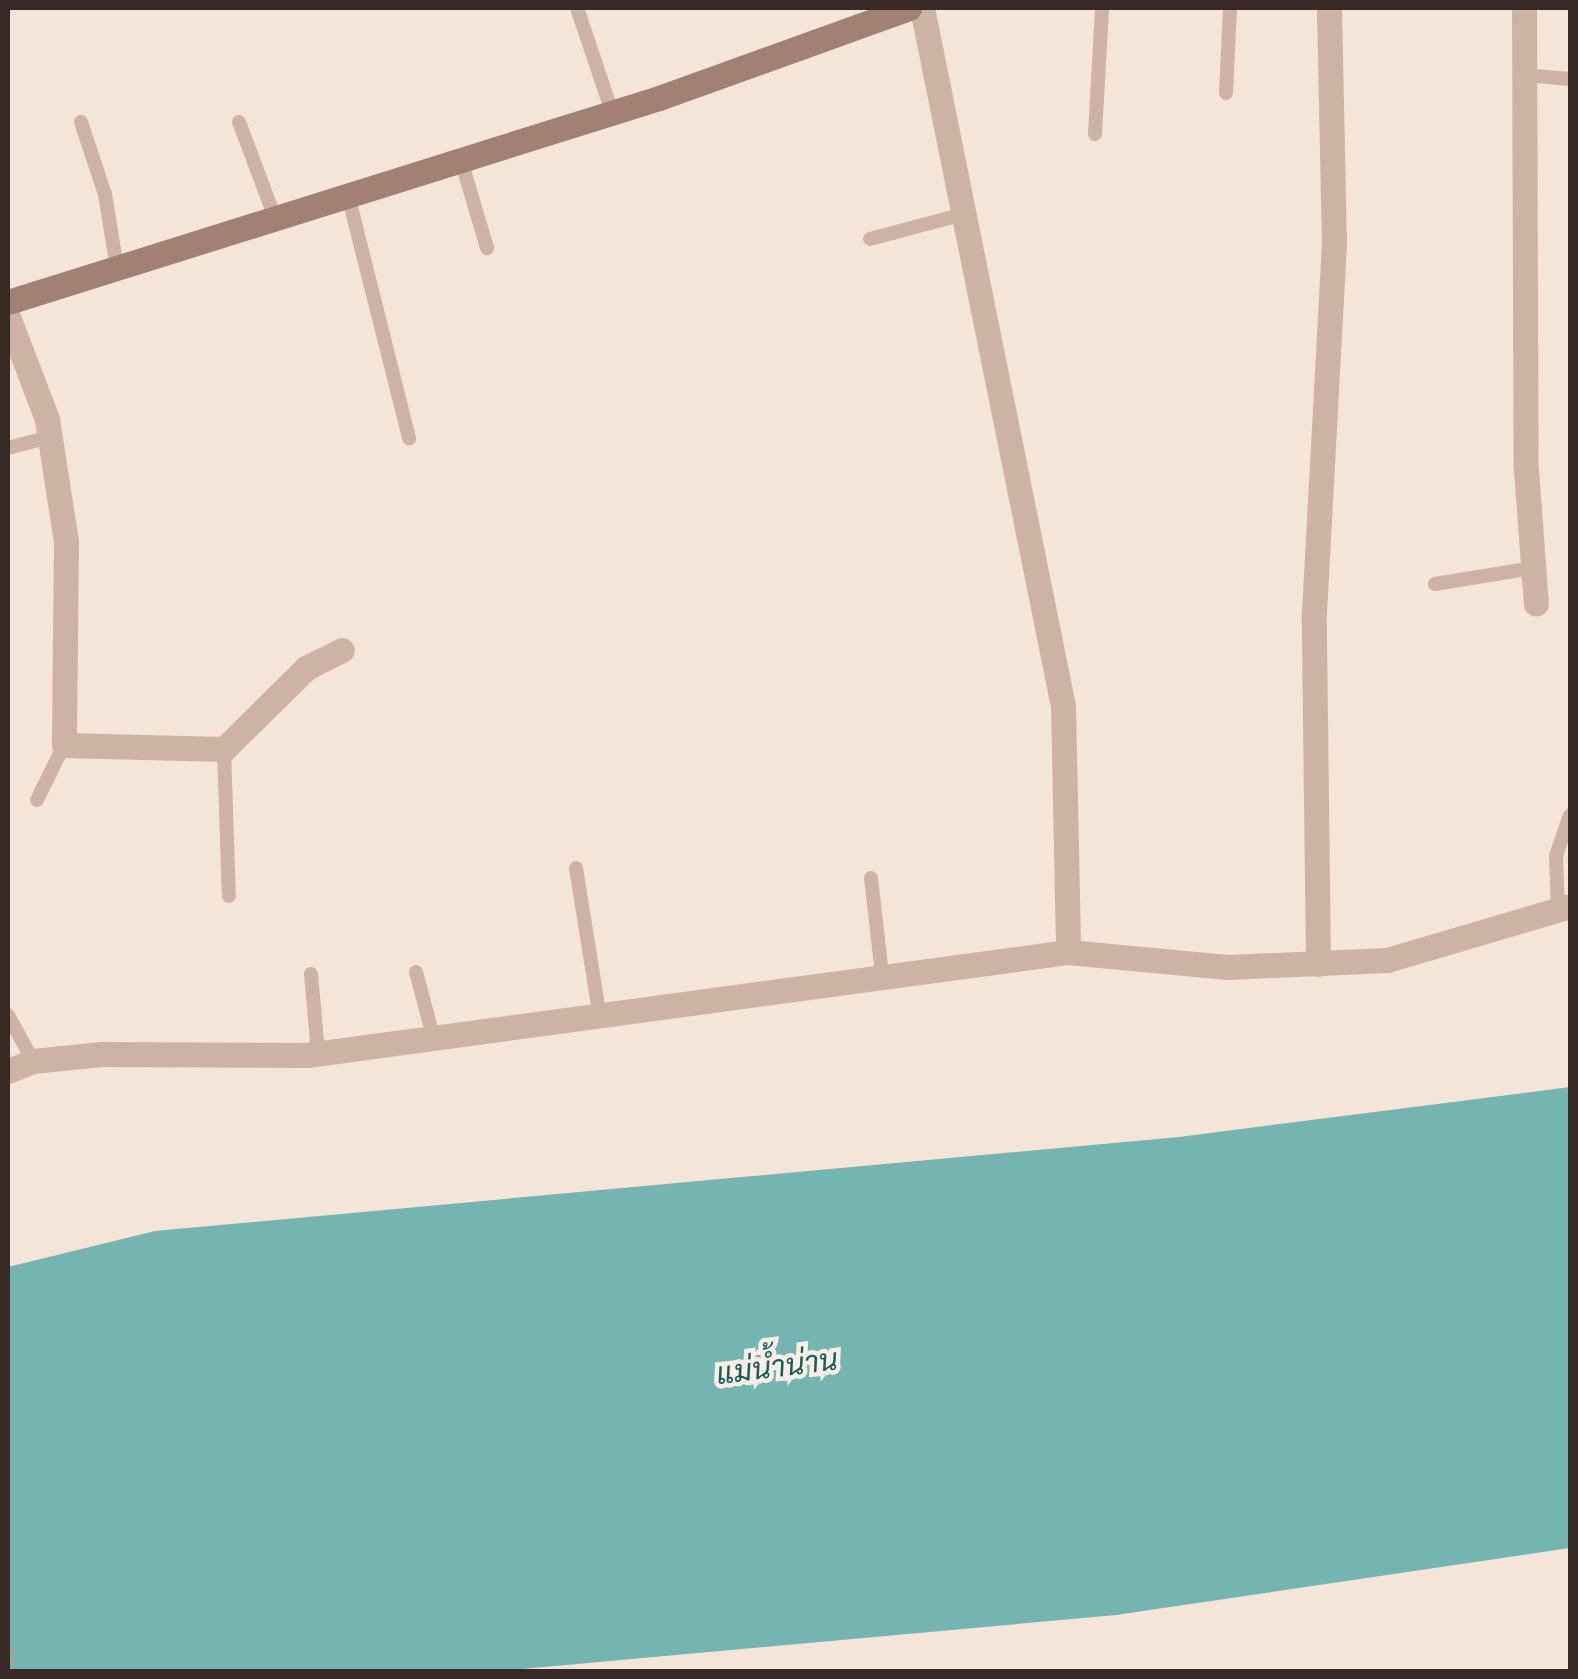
<!DOCTYPE html>
<html>
<head>
<meta charset="utf-8">
<style>
  body { margin:0 }
  #map { position:relative; width:1578px; height:1679px; overflow:hidden; background:#f4e5d8; font-family:"Roboto Condensed",Sarabun,sans-serif }
  div>[style] { position:absolute }
  .water>* { inset:0; background:#74b4b1 }
  .path>* { height:6px; margin-top:-3px; transform-origin:0; background:repeating-linear-gradient(90deg,#b99c8d 0 5px,transparent 0 10px) }
  .lane>* { height:14px; margin:-7px; padding:0 7px; transform-origin:7px; border-radius:7px; background:#cdb3a3 }
  .street>* { height:25px; margin:-12.5px; padding:0 12.5px; transform-origin:12.5px; border-radius:12.5px; background:#cdb3a3 }
  .secondary>* { height:25px; margin:-12.5px; padding:0 12.5px; transform-origin:12.5px; border-radius:12.5px; background:#a18174 }
  span { translate:-50% -50%; white-space:nowrap; text-align:center; line-height:1.15; -webkit-text-stroke:9px #fbefe5; paint-order:stroke }
  .water-label { font-size:30px; color:#175d5c; font-style:italic }
  .frame { position:absolute; inset:0; border:10px solid #372a26; pointer-events:none }
</style>
</head>
<body>
<div id="map">
  <div class="water">
    <i style="clip-path:polygon(1570px 1087px,1570px 1548px,1116px 1615px,501px 1671px,8px 1671px,8px 1267px,155px 1231px,1179px 1137px)"></i>
  </div>
  <div class="path">
    <i style="left:8px;top:1638px;width:34px;rotate:82deg"></i>
  </div>
  <div class="lane">
    <i style="left:577px;top:8px;width:110px;rotate:71.4deg"></i>
    <i style="left:1523px;top:75px;width:47px;rotate:4.9deg"></i>
    <i style="left:1226px;top:93px;width:85px;rotate:-87.3deg"></i>
    <i style="left:81px;top:122px;width:76px;rotate:71.6deg"></i>
    <i style="left:105px;top:194px;width:75px;rotate:80.8deg"></i>
    <i style="left:239px;top:122px;width:103px;rotate:69.4deg"></i>
    <i style="left:1095px;top:134px;width:126px;rotate:-86.8deg"></i>
    <i style="left:461px;top:160px;width:92px;rotate:73.5deg"></i>
    <i style="left:348px;top:195px;width:251px;rotate:75.9deg"></i>
    <i style="left:870px;top:239px;width:97px;rotate:-14.9deg"></i>
    <i style="left:8px;top:448px;width:43px;rotate:-14.7deg"></i>
    <i style="left:1435px;top:584px;width:99px;rotate:-9.3deg"></i>
    <i style="left:224px;top:749px;width:147px;rotate:88.1deg"></i>
    <i style="left:37px;top:800px;width:61px;rotate:-63.9deg"></i>
    <i style="left:576px;top:868px;width:145px;rotate:80.9deg"></i>
    <i style="left:871px;top:878px;width:98px;rotate:83.5deg"></i>
    <i style="left:1558px;top:910px;width:54px;rotate:-92.1deg"></i>
    <i style="left:1556px;top:856px;width:43px;rotate:-71.1deg"></i>
    <i style="left:416px;top:972px;width:66px;rotate:75.1deg"></i>
    <i style="left:311px;top:974px;width:79px;rotate:84.9deg"></i>
    <i style="left:8px;top:1015px;width:52px;rotate:61.5deg"></i>
  </div>
  <div class="street">
    <i style="left:922px;top:8px;width:712px;rotate:78.58deg"></i>
    <i style="left:1063px;top:706px;width:246px;rotate:88.8deg"></i>
    <i style="left:1524px;top:8px;width:461px;rotate:89.8deg"></i>
    <i style="left:1526px;top:469px;width:135px;rotate:85.8deg"></i>
    <i style="left:8px;top:317px;width:109px;rotate:69.1deg"></i>
    <i style="left:47px;top:419px;width:124px;rotate:81.2deg"></i>
    <i style="left:66px;top:542px;width:203px;rotate:90.6deg"></i>
    <i style="left:64px;top:745px;width:160px;rotate:1.4deg"></i>
    <i style="left:224px;top:749px;width:115px;rotate:-44.6deg"></i>
    <i style="left:306px;top:668px;width:40px;rotate:-26.6deg"></i>
    <i style="left:1318px;top:964px;width:352px;rotate:-90.7deg"></i>
    <i style="left:1314px;top:612px;width:366px;rotate:-86.9deg"></i>
    <i style="left:1334px;top:247px;width:239px;rotate:-91.2deg"></i>
    <i style="left:8px;top:1071px;width:27px;rotate:-22deg"></i>
    <i style="left:33px;top:1061px;width:68px;rotate:-5.9deg"></i>
    <i style="left:101px;top:1054px;width:206px;rotate:0.3deg"></i>
    <i style="left:307px;top:1055px;width:768px;rotate:-7.71deg"></i>
    <i style="left:1068px;top:952px;width:160px;rotate:5.4deg"></i>
    <i style="left:1227px;top:967px;width:160px;rotate:-2.5deg"></i>
    <i style="left:1387px;top:960px;width:191px;rotate:-16.4deg"></i>
  </div>
  <div class="secondary">
    <i style="left:8px;top:302px;width:682px;rotate:-17.4deg"></i>
    <i style="left:659px;top:98px;width:266px;rotate:-19.8deg"></i>
  </div>
  <div class="water-label">
    <span style="left:777px;top:1367px;rotate:-7deg">แม่น้ำน่าน</span>
  </div>
  <div class="frame"></div>
</div>
</body>
</html>
